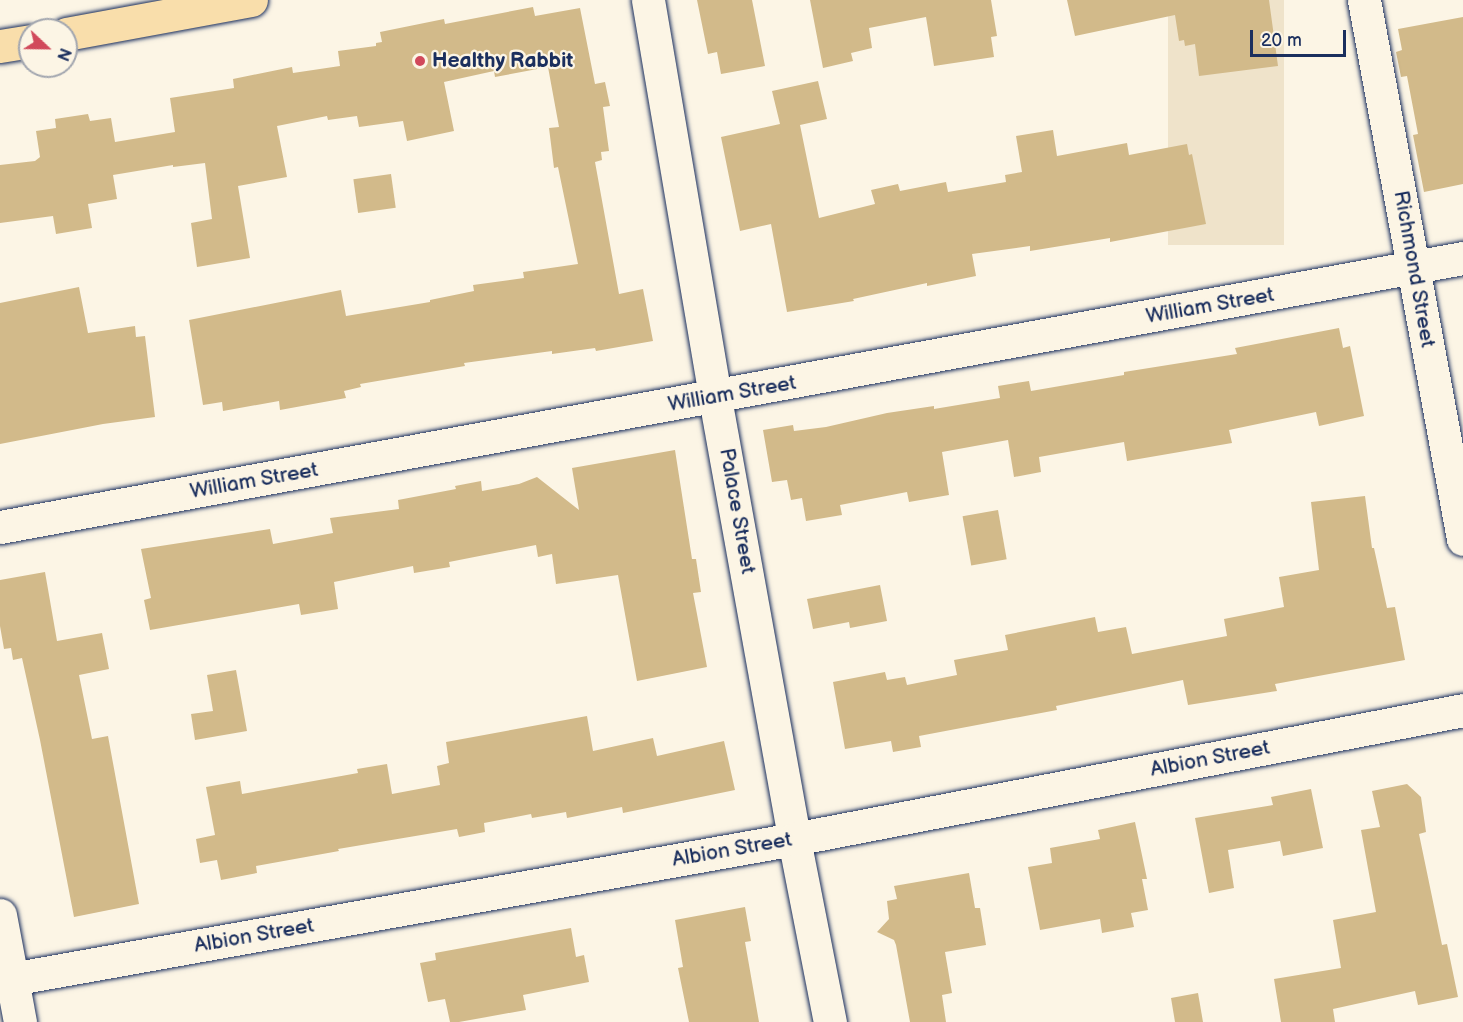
<!DOCTYPE html>
<html>
<head>
<meta charset="utf-8">
<style>
  body { margin:0 }
  #map { position:relative; width:1463px; height:1022px; overflow:hidden; background:#fcf5e5; font-family:"Balsamiq Sans",sans-serif }
  div>[style] { position:absolute }
  .built>* { inset:0; background:#efe3ca; transform-origin:0 0 }
  .building>* { inset:0; background:#d2ba8a; transform-origin:0 0 }
  .roads { filter:drop-shadow(0 0 2px #1b2f5e) drop-shadow(0 0 2px #1b2f5e) }
  .minor>* { height:33px; margin:-16.5px; padding:0 16.5px; transform-origin:16.5px; border-radius:16.5px; background:#fcf5e5 }
  .major>* { height:33px; margin:-16.5px; padding:0 16.5px; transform-origin:16.5px; border-radius:16.5px; background:#f9deab }
  .dots>* { width:16px; height:16px; translate:-50% -50%; box-sizing:border-box; border:3px solid #fcf5e5; border-radius:50% }
  span { translate:-50% -50%; white-space:nowrap; text-align:center; line-height:1.15; -webkit-text-stroke:4.5px #fcf5e5; paint-order:stroke }
  .poi-label { font-size:21px; color:#1b2f5e; font-weight:700 }
  .left { translate:0 -50%; text-align:left }
  .street-label { font-size:21px; color:#1b2f5e }
  .north { position:absolute; left:18px; top:18px; width:60px; height:60px; box-sizing:border-box; background:#fcf5e5; border:2px solid #a2a6af; border-radius:50%; rotate:112deg; font-size:16px; font-weight:700; line-height:24px; text-align:center; color:#1b2f5e }
  .north::after { content:''; display:block; margin:auto; width:21px; height:27px; background:#d1495b; clip-path:polygon(50% 0,100% 100%,50% 72%,0 100%) }
  .scale { position:absolute; left:1250px; top:30px; width:96px; height:27px; box-sizing:border-box; border:3px solid #1b2f5e; border-top:0; padding-left:8px; font-size:18px; line-height:21px; white-space:nowrap; color:#1b2f5e; -webkit-text-stroke:4px #fcf5e5; paint-order:stroke }
</style>
</head>
<body>
<div id="map">
  <div class="built">
    <i style="left:1168px;top:0;width:116px;height:245px"></i>
  </div>
  <div class="building">
    <i style="clip-path:polygon(697px 0,752px 0,765px 66px,721px 74px,717px 52px,708px 54px)"></i>
    <i style="clip-path:polygon(810px 0,991px 0,997px 36px,991px 37px,994px 57px,934px 66px,926px 17px,869px 28px,872px 48px,851px 53px,853px 61px,823px 68px)"></i>
    <i style="clip-path:polygon(1067px 0,1269px 0,1278px 66px,1199px 76px,1195px 44px,1185px 46px,1184px 40px,1179px 41px,1175px 15px,1075px 36px)"></i>
    <i style="clip-path:polygon(533px 7px,535px 16px,580px 8px,595px 84px,605px 82px,610px 106px,603px 107px,609px 151px,601px 152px,602px 160px,595px 162px,619px 294px,643px 289px,653px 341px,596px 351px,595px 348px,552px 354px,552px 351px,464px 363px,465px 366px,360px 384px,361px 387px,344px 391px,346px 398px,280px 410px,279px 401px,223px 411px,222px 402px,203px 405px,189px 320px,341px 290px,346px 316px,430px 302px,430px 300px,474px 291px,473px 285px,524px 278px,523px 272px,578px 264px,558px 167px,554px 168px,549px 128px,559px 127px,548px 67px,495px 77px,494px 71px,444px 82px,454px 131px,407px 141px,403px 121px,359px 127px,357px 116px,328px 120px,327px 116px,277px 126px,287px 177px,238px 186px,250px 258px,197px 267px,191px 223px,212px 219px,205px 163px,173px 167px,173px 165px,113px 175px,117px 199px,88px 204px,92px 228px,56px 234px,53px 216px,0 223px,0 165px,35px 161px,40px 157px,36px 131px,56px 128px,55px 119px,88px 114px,90px 121px,111px 118px,115px 142px,175px 132px,170px 98px,234px 88px,233px 79px,292px 67px,293px 73px,340px 66px,338px 51px,376px 46px,376px 43px,382px 42px,380px 32px,444px 19px,445px 24px)"></i>
    <i style="clip-path:polygon(1463px 17px,1463px 184px,1424px 192px,1413px 135px,1418px 134px,1407px 76px,1401px 77px,1396px 52px,1402px 50px,1398px 29px)"></i>
    <i style="clip-path:polygon(818px 81px,827px 119px,800px 125px,819px 218px,875px 204px,871px 190px,898px 184px,900px 191px,946px 182px,948px 192px,1006px 182px,1005px 175px,1022px 172px,1016px 136px,1053px 130px,1057px 156px,1127px 143px,1129px 155px,1187px 144px,1189px 155px,1192px 154px,1206px 224px,1110px 242px,1110px 238px,1030px 251px,1030px 246px,972px 254px,976px 276px,927px 286px,927px 283px,853px 299px,854px 301px,787px 312px,771px 224px,740px 231px,721px 137px,780px 124px,772px 91px)"></i>
    <i style="left:391px;top:174px;width:34px;height:38px;rotate:82deg"></i>
    <i style="clip-path:polygon(79px 287px,88px 333px,135px 326px,136px 337px,145px 336px,155px 417px,103px 424px,0 444px,0 303px)"></i>
    <i style="clip-path:polygon(1339px 328px,1343px 348px,1350px 346px,1364px 416px,1319px 426px,1316px 412px,1229px 430px,1232px 443px,1127px 461px,1124px 442px,1039px 457px,1041px 472px,1014px 477px,1008px 440px,942px 452px,949px 495px,909px 502px,907px 492px,840px 505px,842px 515px,806px 521px,802px 498px,791px 500px,787px 480px,772px 482px,763px 430px,793px 425px,794px 431px,826px 427px,887px 413px,934px 406px,934px 409px,1000px 398px,998px 386px,1029px 381px,1031px 391px,1124px 375px,1124px 372px,1237px 354px,1235px 348px)"></i>
    <i style="clip-path:polygon(675px 450px,692px 559px,696px 559px,701px 592px,693px 593px,707px 667px,637px 681px,618px 575px,556px 584px,552px 554px,538px 557px,536px 545px,449px 562px,450px 567px,414px 573px,413px 566px,334px 582px,338px 609px,301px 615px,299px 604px,150px 630px,144px 600px,151px 598px,141px 549px,270px 529px,273px 544px,333px 533px,330px 518px,399px 509px,398px 500px,456px 489px,455px 486px,481px 481px,482px 491px,519px 484px,537px 477px,579px 510px,572px 468px)"></i>
    <i style="clip-path:polygon(1365px 496px,1372px 548px,1374px 548px,1387px 608px,1395px 607px,1405px 660px,1275px 684px,1277px 691px,1188px 705px,1183px 680px,1056px 706px,1057px 710px,919px 736px,921px 747px,893px 752px,891px 741px,845px 749px,833px 682px,885px 672px,887px 680px,905px 677px,907px 685px,957px 675px,954px 660px,1008px 650px,1005px 635px,1095px 617px,1098px 632px,1126px 627px,1132px 654px,1227px 636px,1224px 619px,1284px 607px,1279px 577px,1319px 570px,1311px 502px)"></i>
    <i style="left:998px;top:510px;width:50px;height:36px;rotate:80deg"></i>
    <i style="clip-path:polygon(45px 572px,57px 641px,102px 633px,109px 669px,79px 675px,92px 739px,108px 736px,139px 904px,74px 917px,40px 740px,22px 658px,13px 660px,11px 648px,4px 649px,0 626px,0 580px)"></i>
    <i style="clip-path:polygon(880px 585px,887px 621px,850px 628px,849px 622px,813px 629px,807px 599px)"></i>
    <i style="clip-path:polygon(236px 670px,247px 731px,195px 740px,191px 714px,213px 711px,207px 675px)"></i>
    <i style="clip-path:polygon(587px 716px,593px 751px,653px 738px,657px 756px,724px 741px,735px 790px,623px 813px,622px 807px,567px 818px,566px 812px,532px 818px,531px 814px,484px 823px,485px 832px,459px 837px,457px 829px,338px 849px,339px 851px,256px 866px,257px 873px,221px 880px,217px 860px,200px 863px,196px 839px,215px 835px,206px 787px,240px 781px,242px 794px,358px 773px,357px 769px,387px 764px,392px 794px,440px 785px,437px 766px,449px 763px,446px 742px)"></i>
    <i style="clip-path:polygon(1407px 784px,1421px 797px,1426px 832px,1419px 834px,1442px 945px,1447px 944px,1458px 997px,1418px 1005px,1415px 991px,1333px 1009px,1335px 1022px,1281px 1022px,1274px 979px,1341px 968px,1333px 920px,1376px 912px,1361px 830px,1380px 827px,1372px 791px)"></i>
    <i style="clip-path:polygon(1311px 789px,1323px 848px,1283px 856px,1280px 841px,1228px 850px,1234px 888px,1209px 893px,1195px 818px,1273px 805px,1271px 797px)"></i>
    <i style="clip-path:polygon(1135px 822px,1147px 879px,1142px 879px,1148px 910px,1131px 913px,1134px 927px,1102px 933px,1100px 919px,1040px 930px,1028px 867px,1052px 863px,1050px 848px,1100px 839px,1098px 830px)"></i>
    <i style="clip-path:polygon(969px 873px,975px 908px,980px 908px,986px 945px,945px 952px,952px 993px,942px 995px,946px 1022px,910px 1022px,896px 945px,894px 940px,877px 932px,889px 919px,887px 901px,897px 899px,894px 886px)"></i>
    <i style="clip-path:polygon(745px 907px,751px 941px,745px 942px,759px 1022px,689px 1022px,678px 968px,683px 967px,675px 920px)"></i>
    <i style="clip-path:polygon(571px 928px,576px 957px,584px 955px,589px 982px,523px 995px,526px 1010px,459px 1022px,450px 1022px,445px 999px,428px 1002px,420px 963px,436px 960px,435px 953px)"></i>
    <i style="clip-path:polygon(1198px 993px,1203px 1022px,1175px 1022px,1171px 998px)"></i>
  </div>
  <div class="roads">
    <div class="minor">
      <i style="left:648px;top:0;width:404px;rotate:80.4deg"></i>
      <i style="left:715px;top:398px;width:448px;rotate:79.8deg"></i>
      <i style="left:794px;top:839px;width:187px;rotate:78.9deg"></i>
      <i style="left:1364px;top:0;width:548px;rotate:79.59deg"></i>
      <i style="left:0;top:527px;width:1488px;rotate:-10.42deg"></i>
      <i style="left:0;top:915px;width:109px;rotate:79.4deg"></i>
      <i style="left:0;top:981px;width:807px;rotate:-10.14deg"></i>
      <i style="left:794px;top:839px;width:681px;rotate:-10.91deg"></i>
    </div>
    <div class="major">
      <i style="left:66px;top:34px;width:188px;rotate:-10.4deg"></i>
      <i style="left:0;top:46px;width:30px;rotate:-9deg"></i>
    </div>
  </div>
  <div class="dots">
    <i style="left:420px;top:61px;background:#d1495b"></i>
  </div>
  <div class="poi-label">
    <span class="left" style="left:432px;top:61px">Healthy Rabbit</span>
  </div>
  <div class="street-label">
    <span style="left:1414px;top:269px;rotate:80deg">Richmond Street</span>
    <span style="left:1210px;top:306px;rotate:-10deg">William Street</span>
    <span style="left:732px;top:394px;rotate:-10deg">William Street</span>
    <span style="left:254px;top:481px;rotate:-10deg">William Street</span>
    <span style="left:737px;top:511px;rotate:80deg">Palace Street</span>
    <span style="left:1210px;top:759px;rotate:-11deg">Albion Street</span>
    <span style="left:732px;top:850px;rotate:-10deg">Albion Street</span>
    <span style="left:254px;top:936px;rotate:-10deg">Albion Street</span>
  </div>
  <div class="north">N</div>
  <div class="scale">20 m</div>
</div>
</body>
</html>
